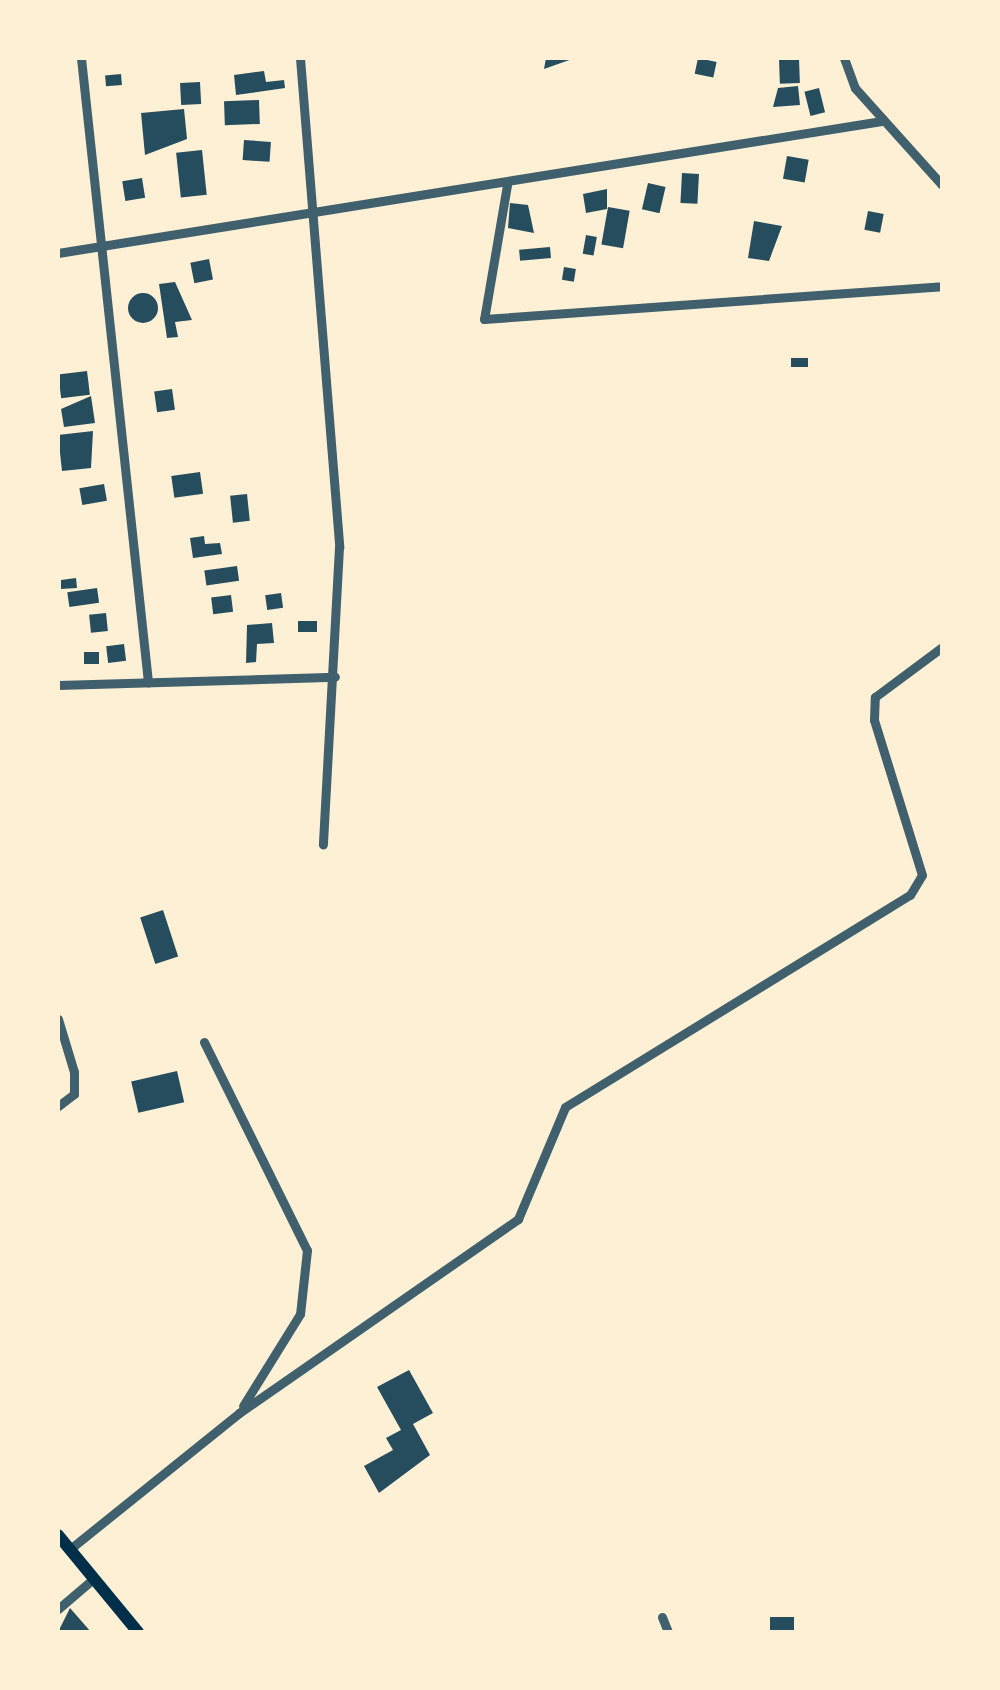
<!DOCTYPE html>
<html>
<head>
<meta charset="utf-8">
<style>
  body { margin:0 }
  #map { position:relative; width:1000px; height:1690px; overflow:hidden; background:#fdf0d5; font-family:"Exo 2",sans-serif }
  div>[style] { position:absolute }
  .building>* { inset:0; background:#264d5e; transform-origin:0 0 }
  .round { border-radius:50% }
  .minor>* { height:9px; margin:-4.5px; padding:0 4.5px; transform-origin:4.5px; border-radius:4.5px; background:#3f606c }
  .secondary>* { height:12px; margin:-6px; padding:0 6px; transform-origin:6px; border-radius:6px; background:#003049 }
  span { translate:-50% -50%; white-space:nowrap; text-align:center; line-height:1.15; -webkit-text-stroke:9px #fdf0d5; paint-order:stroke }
  .frame { position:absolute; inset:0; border:60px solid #fdf0d5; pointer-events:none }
</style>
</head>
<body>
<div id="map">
  <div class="building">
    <i style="clip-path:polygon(546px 58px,575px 58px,544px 69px)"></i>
    <i style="left:698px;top:58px;width:19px;height:16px;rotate:12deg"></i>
    <i style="left:799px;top:58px;width:25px;height:20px;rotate:88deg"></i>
    <i style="clip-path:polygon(264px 71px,266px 82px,284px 80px,285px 88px,236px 95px,234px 75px)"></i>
    <i style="left:121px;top:74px;width:11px;height:16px;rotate:85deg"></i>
    <i style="left:200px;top:82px;width:22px;height:20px;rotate:87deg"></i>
    <i style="clip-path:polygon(798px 86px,800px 105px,773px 107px,778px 88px)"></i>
    <i style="left:819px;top:88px;width:25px;height:15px;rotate:76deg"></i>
    <i style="left:259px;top:100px;width:24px;height:35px;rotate:88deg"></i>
    <i style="clip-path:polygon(184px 109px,187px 139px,145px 155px,141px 113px)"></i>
    <i style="left:244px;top:140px;width:27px;height:20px;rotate:4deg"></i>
    <i style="left:202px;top:150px;width:45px;height:26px;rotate:84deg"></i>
    <i style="left:787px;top:156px;width:22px;height:23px;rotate:10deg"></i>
    <i style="left:682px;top:173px;width:17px;height:30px;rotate:3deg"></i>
    <i style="left:142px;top:178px;width:20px;height:20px;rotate:81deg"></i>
    <i style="left:648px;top:183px;width:18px;height:27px;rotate:13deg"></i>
    <i style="clip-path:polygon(607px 189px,607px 209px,586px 213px,583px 194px)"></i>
    <i style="clip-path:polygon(510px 203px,528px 205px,534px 233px,508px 228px)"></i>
    <i style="left:608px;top:207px;width:22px;height:38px;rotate:10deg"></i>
    <i style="left:868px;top:211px;width:16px;height:19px;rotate:11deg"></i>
    <i style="clip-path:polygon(754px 221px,782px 226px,769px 261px,748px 258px)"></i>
    <i style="left:586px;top:235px;width:11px;height:19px;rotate:10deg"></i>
    <i style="left:550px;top:247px;width:11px;height:31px;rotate:85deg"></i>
    <i style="left:209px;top:259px;width:21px;height:19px;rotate:79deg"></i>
    <i style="left:564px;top:267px;width:12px;height:13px;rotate:9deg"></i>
    <i style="clip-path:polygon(175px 282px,192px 320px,175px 322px,178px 337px,167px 338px,159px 284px)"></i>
    <i class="round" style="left:128px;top:293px;width:30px;height:30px"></i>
    <i style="left:791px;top:358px;width:17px;height:9px"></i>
    <i style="left:87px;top:371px;width:24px;height:29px;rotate:83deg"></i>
    <i style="left:172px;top:389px;width:21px;height:18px;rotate:82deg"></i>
    <i style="clip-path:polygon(91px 396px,95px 423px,64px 427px,61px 409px)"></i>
    <i style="clip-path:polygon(93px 431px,91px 468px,62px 471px,58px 435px)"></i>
    <i style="left:200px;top:472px;width:22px;height:29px;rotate:82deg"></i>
    <i style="left:104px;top:484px;width:17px;height:25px;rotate:80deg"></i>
    <i style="left:247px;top:494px;width:27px;height:17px;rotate:84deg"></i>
    <i style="clip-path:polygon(204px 536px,205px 544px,220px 543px,222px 554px,193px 558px,190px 538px)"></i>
    <i style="left:237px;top:566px;width:15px;height:33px;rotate:82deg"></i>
    <i style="clip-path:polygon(76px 578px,77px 588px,61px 589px,61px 580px)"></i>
    <i style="left:97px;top:588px;width:15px;height:30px;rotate:82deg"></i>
    <i style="left:281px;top:593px;width:15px;height:16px;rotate:82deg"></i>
    <i style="left:231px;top:595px;width:17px;height:20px;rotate:83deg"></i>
    <i style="left:106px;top:613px;width:18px;height:17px;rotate:84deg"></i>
    <i style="left:298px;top:621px;width:19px;height:11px"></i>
    <i style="clip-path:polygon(272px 623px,274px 643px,257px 644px,256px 662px,246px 663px,247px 625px)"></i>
    <i style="left:124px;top:644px;width:17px;height:18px;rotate:83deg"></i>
    <i style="left:84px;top:652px;width:15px;height:12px"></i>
    <i style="left:163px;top:910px;width:49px;height:24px;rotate:72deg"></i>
    <i style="left:177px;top:1071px;width:32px;height:47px;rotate:77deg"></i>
    <i style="clip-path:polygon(409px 1370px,433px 1413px,413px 1424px,430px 1455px,379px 1493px,364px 1466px,393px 1450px,386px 1438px,401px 1430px,377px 1387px)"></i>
    <i style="clip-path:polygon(70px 1608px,91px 1632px,58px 1632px)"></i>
    <i style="left:770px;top:1617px;width:24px;height:15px"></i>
  </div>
  <div class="minor">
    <i style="left:81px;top:58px;width:628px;rotate:83.87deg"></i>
    <i style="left:300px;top:58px;width:491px;rotate:85.4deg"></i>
    <i style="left:339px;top:547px;width:298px;rotate:93.1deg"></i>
    <i style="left:844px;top:58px;width:32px;rotate:70deg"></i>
    <i style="left:855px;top:88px;width:130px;rotate:48.1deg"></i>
    <i style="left:507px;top:185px;width:136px;rotate:99.7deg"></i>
    <i style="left:484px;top:319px;width:459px;rotate:-4.1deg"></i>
    <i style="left:58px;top:253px;width:834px;rotate:-9.11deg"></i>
    <i style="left:58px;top:685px;width:277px;rotate:-1.7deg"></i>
    <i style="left:58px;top:1019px;width:55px;rotate:73.2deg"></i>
    <i style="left:74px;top:1072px;width:22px;rotate:90deg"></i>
    <i style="left:74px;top:1094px;width:20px;rotate:143deg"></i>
    <i style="left:204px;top:1042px;width:232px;rotate:63.7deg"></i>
    <i style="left:307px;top:1250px;width:64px;rotate:96.2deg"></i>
    <i style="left:300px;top:1314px;width:108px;rotate:121.8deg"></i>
    <i style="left:70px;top:1549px;width:217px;rotate:-38.8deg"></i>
    <i style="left:239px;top:1413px;width:340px;rotate:-34.8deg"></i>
    <i style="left:518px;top:1219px;width:121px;rotate:-67.2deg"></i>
    <i style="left:565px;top:1107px;width:405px;rotate:-31.6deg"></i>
    <i style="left:910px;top:895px;width:23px;rotate:-59deg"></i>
    <i style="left:922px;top:875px;width:162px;rotate:-107.2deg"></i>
    <i style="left:874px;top:720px;width:23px;rotate:-88deg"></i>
    <i style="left:875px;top:697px;width:84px;rotate:-36.7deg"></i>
    <i style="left:58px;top:1609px;width:46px;rotate:-40.6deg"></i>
    <i style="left:662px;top:1617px;width:16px;rotate:68deg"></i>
  </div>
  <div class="secondary">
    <i style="left:58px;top:1535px;width:126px;rotate:50.5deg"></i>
  </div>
  <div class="frame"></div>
</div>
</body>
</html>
